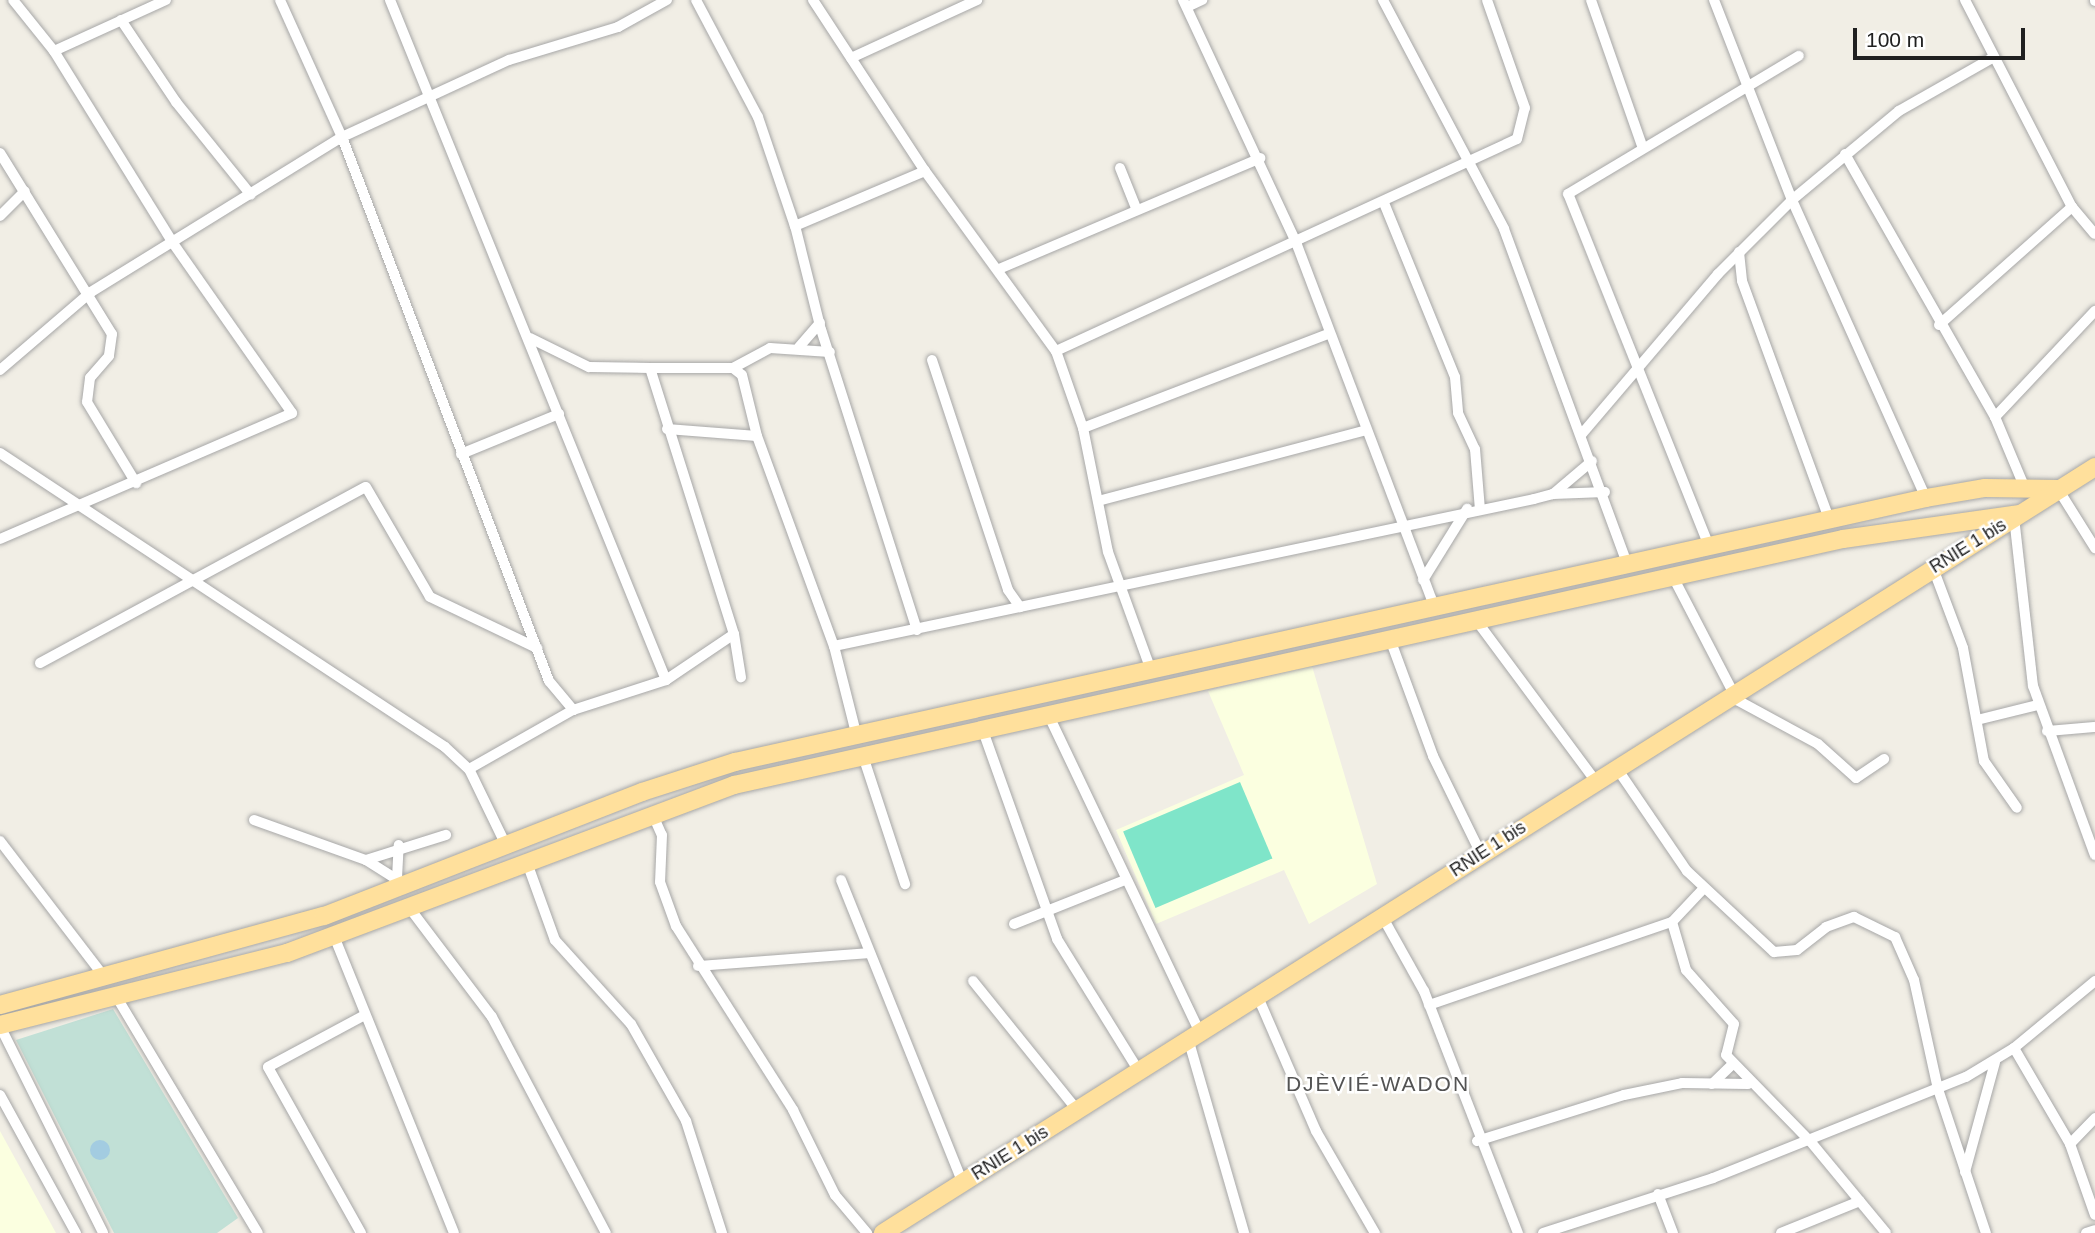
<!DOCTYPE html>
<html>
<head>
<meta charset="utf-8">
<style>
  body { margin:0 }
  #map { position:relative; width:2095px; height:1233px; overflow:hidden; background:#f1eee5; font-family:Helvetica,sans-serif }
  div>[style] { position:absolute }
  .education>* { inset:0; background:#fbffe0 }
  .wetland>* { inset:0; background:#c1e0d6 }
  .pitch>* { inset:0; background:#7fe5c9; transform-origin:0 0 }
  .water>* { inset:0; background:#a3cce1 }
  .round { border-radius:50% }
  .roads { filter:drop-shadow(0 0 2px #a7a7a7) drop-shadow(0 0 2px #a7a7a7) }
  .minor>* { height:10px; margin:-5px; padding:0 5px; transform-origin:5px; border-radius:5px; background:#fff }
  .primary>* { height:18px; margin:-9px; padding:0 9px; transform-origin:9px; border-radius:9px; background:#ffe09c }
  span { translate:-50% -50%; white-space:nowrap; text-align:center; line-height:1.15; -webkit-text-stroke:5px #fff; paint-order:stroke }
  .street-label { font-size:18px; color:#202020 }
  .quarter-label { font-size:21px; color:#535353; letter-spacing:2px }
  .scale { position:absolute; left:1853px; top:28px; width:172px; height:32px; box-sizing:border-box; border:4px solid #202020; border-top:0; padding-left:9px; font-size:21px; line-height:24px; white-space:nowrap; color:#202020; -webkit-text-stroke:5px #fff; paint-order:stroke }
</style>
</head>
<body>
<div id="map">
  <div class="education">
    <i style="clip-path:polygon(1312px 666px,1377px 884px,1309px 924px,1284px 870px,1156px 924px,1116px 830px,1244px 775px,1208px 691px)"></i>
    <i style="clip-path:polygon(0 1131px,56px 1233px,0 1233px)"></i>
  </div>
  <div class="wetland">
    <i style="clip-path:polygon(113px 1009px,238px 1218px,217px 1233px,114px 1233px,16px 1040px)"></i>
  </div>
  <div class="pitch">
    <i style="left:1240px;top:782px;width:83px;height:127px;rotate:67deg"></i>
  </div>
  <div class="water">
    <i class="round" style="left:90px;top:1140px;width:20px;height:20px"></i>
  </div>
  <div class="roads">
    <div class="minor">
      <i style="left:280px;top:0;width:150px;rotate:65.7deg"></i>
      <i style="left:342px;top:137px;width:582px;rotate:69.17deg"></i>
      <i style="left:549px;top:681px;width:38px;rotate:50deg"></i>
      <i style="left:390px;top:0;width:734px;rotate:67.91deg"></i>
      <i style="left:696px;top:0;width:132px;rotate:62.1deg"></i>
      <i style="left:758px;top:117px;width:115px;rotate:71.3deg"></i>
      <i style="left:813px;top:0;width:204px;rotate:56.8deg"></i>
      <i style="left:925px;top:171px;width:223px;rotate:54deg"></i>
      <i style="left:1056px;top:351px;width:82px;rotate:70.7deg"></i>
      <i style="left:1083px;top:428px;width:126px;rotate:78.6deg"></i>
      <i style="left:1108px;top:552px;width:126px;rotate:70deg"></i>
      <i style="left:1183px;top:0;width:270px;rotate:65deg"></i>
      <i style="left:1297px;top:245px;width:386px;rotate:69.2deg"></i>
      <i style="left:1383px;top:0;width:259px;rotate:62.1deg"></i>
      <i style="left:1504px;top:229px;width:356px;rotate:69.8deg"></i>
      <i style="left:1591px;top:0;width:155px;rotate:70.7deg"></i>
      <i style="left:1714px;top:0;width:215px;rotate:68.7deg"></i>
      <i style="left:1792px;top:200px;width:327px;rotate:65.8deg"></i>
      <i style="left:1965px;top:0;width:233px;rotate:62.7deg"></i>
      <i style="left:2072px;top:207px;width:35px;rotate:50deg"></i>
      <i style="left:2095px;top:0;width:1px;rotate:90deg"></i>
      <i style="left:1187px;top:7px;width:17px;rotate:-25deg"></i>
      <i style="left:121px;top:20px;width:99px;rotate:56.1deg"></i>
      <i style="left:176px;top:102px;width:119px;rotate:51.1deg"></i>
      <i style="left:54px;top:51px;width:123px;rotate:-24.5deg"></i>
      <i style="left:851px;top:58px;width:139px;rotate:-24.7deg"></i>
      <i style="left:0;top:153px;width:213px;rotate:58.3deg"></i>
      <i style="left:112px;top:334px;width:22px;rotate:98deg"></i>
      <i style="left:109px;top:356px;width:29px;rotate:131deg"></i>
      <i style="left:90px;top:378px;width:24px;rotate:97deg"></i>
      <i style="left:87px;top:402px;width:95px;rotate:58.8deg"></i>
      <i style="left:1845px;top:154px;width:303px;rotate:60.3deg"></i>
      <i style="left:1995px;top:417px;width:75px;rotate:67.2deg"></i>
      <i style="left:1120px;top:168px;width:43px;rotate:68.2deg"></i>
      <i style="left:1384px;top:203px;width:188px;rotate:67.8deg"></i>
      <i style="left:1455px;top:377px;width:36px;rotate:85deg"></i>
      <i style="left:1458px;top:413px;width:40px;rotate:65deg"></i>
      <i style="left:1475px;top:449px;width:61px;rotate:85.3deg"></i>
      <i style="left:0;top:216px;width:35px;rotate:-45deg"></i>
      <i style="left:1739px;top:252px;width:29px;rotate:84deg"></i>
      <i style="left:1742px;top:281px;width:253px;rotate:69.9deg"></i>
      <i style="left:999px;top:269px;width:284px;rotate:-23deg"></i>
      <i style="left:1939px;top:325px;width:178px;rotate:-41.6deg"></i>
      <i style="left:530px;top:338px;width:66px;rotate:26.2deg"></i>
      <i style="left:589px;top:367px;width:61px;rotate:0.9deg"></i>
      <i style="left:650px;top:368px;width:279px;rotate:72.5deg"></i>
      <i style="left:734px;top:634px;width:44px;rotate:80.8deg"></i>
      <i style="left:799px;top:347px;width:32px;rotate:-49deg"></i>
      <i style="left:1056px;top:351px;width:507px;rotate:-24.7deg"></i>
      <i style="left:1517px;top:139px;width:32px;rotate:-76deg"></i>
      <i style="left:1525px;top:108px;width:114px;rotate:-109.4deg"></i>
      <i style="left:932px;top:360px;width:242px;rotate:71.7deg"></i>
      <i style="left:1008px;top:590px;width:21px;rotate:55deg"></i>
      <i style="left:650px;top:368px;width:83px"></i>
      <i style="left:733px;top:368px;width:11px;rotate:38deg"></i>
      <i style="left:742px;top:375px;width:63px;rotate:76.2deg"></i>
      <i style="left:757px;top:436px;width:224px;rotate:69.9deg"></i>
      <i style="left:733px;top:368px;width:42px;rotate:-28.4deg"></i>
      <i style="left:770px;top:348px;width:60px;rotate:3.8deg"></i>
      <i style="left:0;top:370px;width:120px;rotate:-40.6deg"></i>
      <i style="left:91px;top:292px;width:295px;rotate:-31.7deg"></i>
      <i style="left:342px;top:137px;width:184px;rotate:-24.8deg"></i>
      <i style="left:509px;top:60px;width:114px;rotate:-16.8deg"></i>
      <i style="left:618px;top:27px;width:56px;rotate:-28.9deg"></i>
      <i style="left:1995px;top:417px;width:146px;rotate:-46.7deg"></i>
      <i style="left:1083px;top:428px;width:262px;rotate:-21deg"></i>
      <i style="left:667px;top:429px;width:90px;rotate:4.4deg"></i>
      <i style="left:1581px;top:435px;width:211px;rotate:-49.6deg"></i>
      <i style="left:1718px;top:274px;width:105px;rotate:-45deg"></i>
      <i style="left:1792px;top:200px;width:139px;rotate:-39.8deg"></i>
      <i style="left:1899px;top:111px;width:109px;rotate:-29.6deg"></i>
      <i style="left:0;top:453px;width:533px;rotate:33.45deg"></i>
      <i style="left:445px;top:747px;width:33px;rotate:43deg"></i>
      <i style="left:469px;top:769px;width:82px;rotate:64.1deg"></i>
      <i style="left:461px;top:454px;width:106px;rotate:-22.2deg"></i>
      <i style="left:2058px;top:489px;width:70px;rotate:57.9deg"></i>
      <i style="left:1553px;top:494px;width:52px;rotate:-2.2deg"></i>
      <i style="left:1098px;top:501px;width:277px;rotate:-14.8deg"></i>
      <i style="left:2014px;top:517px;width:170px;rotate:83.6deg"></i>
      <i style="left:2033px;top:686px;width:180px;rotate:69.9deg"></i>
      <i style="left:0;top:539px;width:318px;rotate:-23.3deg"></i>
      <i style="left:292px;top:413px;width:208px;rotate:-125deg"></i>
      <i style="left:173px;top:243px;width:226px;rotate:-121.8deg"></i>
      <i style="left:54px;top:51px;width:65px;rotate:-128.8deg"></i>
      <i style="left:1709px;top:546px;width:379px;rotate:-111.8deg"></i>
      <i style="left:1568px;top:194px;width:269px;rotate:-30.9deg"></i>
      <i style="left:1933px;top:568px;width:85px;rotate:69.4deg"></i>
      <i style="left:1963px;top:648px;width:115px;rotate:79.5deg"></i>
      <i style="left:1984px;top:761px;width:57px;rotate:54.9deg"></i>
      <i style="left:1672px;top:575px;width:141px;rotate:62.5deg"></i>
      <i style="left:1737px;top:700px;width:92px;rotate:28.5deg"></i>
      <i style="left:1818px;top:744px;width:51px;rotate:41.8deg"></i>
      <i style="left:1856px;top:778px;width:34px;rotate:-34deg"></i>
      <i style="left:1423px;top:580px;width:84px;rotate:-58.2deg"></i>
      <i style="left:1476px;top:620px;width:199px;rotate:53.4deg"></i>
      <i style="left:917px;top:630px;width:315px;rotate:-107.7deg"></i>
      <i style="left:821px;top:330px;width:107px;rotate:-104deg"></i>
      <i style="left:795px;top:226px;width:141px;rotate:-22.9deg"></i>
      <i style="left:1390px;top:639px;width:125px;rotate:69.8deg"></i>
      <i style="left:1433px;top:756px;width:109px;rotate:63.9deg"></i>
      <i style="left:40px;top:663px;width:370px;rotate:-28.4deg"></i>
      <i style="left:366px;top:487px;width:127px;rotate:59.8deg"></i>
      <i style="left:430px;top:597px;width:119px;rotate:25.5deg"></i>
      <i style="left:1048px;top:714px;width:356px;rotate:64.5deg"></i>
      <i style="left:1977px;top:720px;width:63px;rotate:-13.8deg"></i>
      <i style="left:982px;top:728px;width:224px;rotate:70.4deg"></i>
      <i style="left:1057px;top:939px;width:158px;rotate:58.2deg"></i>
      <i style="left:2047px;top:731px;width:48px;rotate:-4.8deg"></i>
      <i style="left:856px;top:733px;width:90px;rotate:-104.2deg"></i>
      <i style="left:834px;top:646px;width:715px;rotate:-11.86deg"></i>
      <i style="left:1534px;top:499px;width:20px;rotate:-15deg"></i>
      <i style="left:1553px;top:494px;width:51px;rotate:-40.2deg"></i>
      <i style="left:863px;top:756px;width:135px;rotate:71.8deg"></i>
      <i style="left:1616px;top:767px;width:126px;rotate:55.7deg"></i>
      <i style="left:1687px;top:871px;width:119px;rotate:43deg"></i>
      <i style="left:1774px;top:952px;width:23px;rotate:-5deg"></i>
      <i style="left:1797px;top:950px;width:37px;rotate:-38deg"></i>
      <i style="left:1826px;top:927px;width:30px;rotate:-20deg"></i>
      <i style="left:1854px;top:917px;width:46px;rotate:26deg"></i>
      <i style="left:1895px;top:937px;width:47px;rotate:66.2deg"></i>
      <i style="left:1914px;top:980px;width:112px;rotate:77.6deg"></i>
      <i style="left:1938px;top:1089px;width:152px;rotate:71.6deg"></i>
      <i style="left:469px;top:769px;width:120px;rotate:-29.6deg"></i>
      <i style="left:573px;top:710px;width:98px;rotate:-17.9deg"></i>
      <i style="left:666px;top:680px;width:82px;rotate:-34.1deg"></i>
      <i style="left:652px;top:813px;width:24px;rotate:66deg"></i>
      <i style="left:662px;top:835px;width:47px;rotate:92.4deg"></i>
      <i style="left:660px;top:882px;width:47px;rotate:70deg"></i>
      <i style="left:676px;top:926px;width:218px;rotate:57.5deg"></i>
      <i style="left:793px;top:1110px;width:95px;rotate:63.7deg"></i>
      <i style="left:835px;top:1195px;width:50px;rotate:49.9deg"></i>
      <i style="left:254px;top:820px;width:119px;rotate:19.7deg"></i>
      <i style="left:366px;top:860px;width:45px;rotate:32.3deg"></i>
      <i style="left:0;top:841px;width:173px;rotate:52.5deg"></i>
      <i style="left:366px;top:860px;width:84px;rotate:-17.4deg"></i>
      <i style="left:526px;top:860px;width:85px;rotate:70.1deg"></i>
      <i style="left:555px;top:940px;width:113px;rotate:47.9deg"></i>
      <i style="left:631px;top:1024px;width:112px;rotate:60.4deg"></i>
      <i style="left:686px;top:1121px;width:118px;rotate:72.2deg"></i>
      <i style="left:397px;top:878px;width:33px;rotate:-87deg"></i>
      <i style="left:841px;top:880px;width:327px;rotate:68.1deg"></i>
      <i style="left:408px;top:906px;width:139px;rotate:52.9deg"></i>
      <i style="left:492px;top:1017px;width:244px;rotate:62.2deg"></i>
      <i style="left:1382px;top:916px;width:86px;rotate:60.8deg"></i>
      <i style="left:1424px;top:991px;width:260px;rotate:68.8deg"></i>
      <i style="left:1672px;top:922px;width:50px;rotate:73.7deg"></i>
      <i style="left:1686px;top:970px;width:72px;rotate:48.4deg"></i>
      <i style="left:1734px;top:1024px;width:32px;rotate:104deg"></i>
      <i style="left:1726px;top:1055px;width:120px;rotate:45.7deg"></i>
      <i style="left:1810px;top:1141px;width:119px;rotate:50.4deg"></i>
      <i style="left:1014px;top:924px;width:119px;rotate:-21.6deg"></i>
      <i style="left:334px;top:936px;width:320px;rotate:68deg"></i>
      <i style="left:698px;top:966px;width:171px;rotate:-4.3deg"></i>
      <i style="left:973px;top:981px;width:167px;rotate:51.1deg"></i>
      <i style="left:116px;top:996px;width:276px;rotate:59.1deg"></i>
      <i style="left:1258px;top:997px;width:146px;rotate:66.6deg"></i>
      <i style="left:1316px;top:1131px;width:118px;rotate:60deg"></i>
      <i style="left:1429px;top:1005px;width:257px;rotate:-18.9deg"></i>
      <i style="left:1672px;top:922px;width:45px;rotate:-46.8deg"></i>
      <i style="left:0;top:1026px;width:231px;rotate:63.5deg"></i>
      <i style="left:1189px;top:1042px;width:199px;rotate:73.9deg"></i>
      <i style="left:2014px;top:1048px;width:111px;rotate:59.7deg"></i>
      <i style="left:2070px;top:1144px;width:75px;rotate:70.6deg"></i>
      <i style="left:1712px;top:1084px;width:29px;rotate:-44deg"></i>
      <i style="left:0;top:1095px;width:158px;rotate:61.2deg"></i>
      <i style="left:1477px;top:1141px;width:154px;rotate:-17.4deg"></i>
      <i style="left:1624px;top:1095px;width:59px;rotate:-11.7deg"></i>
      <i style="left:1682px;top:1083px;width:66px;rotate:0.9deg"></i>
      <i style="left:2070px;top:1144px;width:36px;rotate:-46deg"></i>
      <i style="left:1965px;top:1172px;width:114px;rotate:-74.7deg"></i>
      <i style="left:1658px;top:1194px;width:42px;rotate:69deg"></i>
      <i style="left:361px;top:1233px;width:190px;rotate:-119.3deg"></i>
      <i style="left:268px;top:1067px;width:108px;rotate:-28.2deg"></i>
      <i style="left:1543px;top:1233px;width:179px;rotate:-17.9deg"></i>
      <i style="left:1713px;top:1178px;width:272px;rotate:-21.8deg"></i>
      <i style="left:1966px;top:1077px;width:56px;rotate:-31.1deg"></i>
      <i style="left:2014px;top:1048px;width:105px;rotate:-39.6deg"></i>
      <i style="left:1781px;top:1233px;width:85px;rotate:-22.1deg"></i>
      <i style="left:2086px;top:1233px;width:9px;rotate:-18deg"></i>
    </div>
    <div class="primary">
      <i style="left:0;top:1005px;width:336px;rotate:-15.4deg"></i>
      <i style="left:324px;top:916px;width:341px;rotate:-21.3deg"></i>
      <i style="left:642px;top:792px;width:98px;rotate:-17.9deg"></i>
      <i style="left:735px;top:762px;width:1220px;rotate:-12.5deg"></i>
      <i style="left:1926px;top:498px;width:60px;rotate:-9.6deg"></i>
      <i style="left:1985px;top:488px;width:73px;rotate:0.8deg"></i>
      <i style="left:0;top:1025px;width:296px;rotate:-14.1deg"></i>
      <i style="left:287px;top:953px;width:478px;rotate:-20.6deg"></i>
      <i style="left:734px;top:785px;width:1136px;rotate:-12.51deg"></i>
      <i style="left:1843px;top:539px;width:177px;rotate:-8.1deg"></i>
      <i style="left:883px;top:1233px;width:1434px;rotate:-32.29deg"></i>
    </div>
  </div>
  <div class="street-label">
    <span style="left:1968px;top:546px;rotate:-32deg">RNIE 1 bis</span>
    <span style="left:1488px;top:849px;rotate:-33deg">RNIE 1 bis</span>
    <span style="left:1010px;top:1153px;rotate:-32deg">RNIE 1 bis</span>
  </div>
  <div class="quarter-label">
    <span style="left:1378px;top:1084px">DJÈVIÉ-WADON</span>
  </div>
  <div class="scale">100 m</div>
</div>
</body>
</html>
